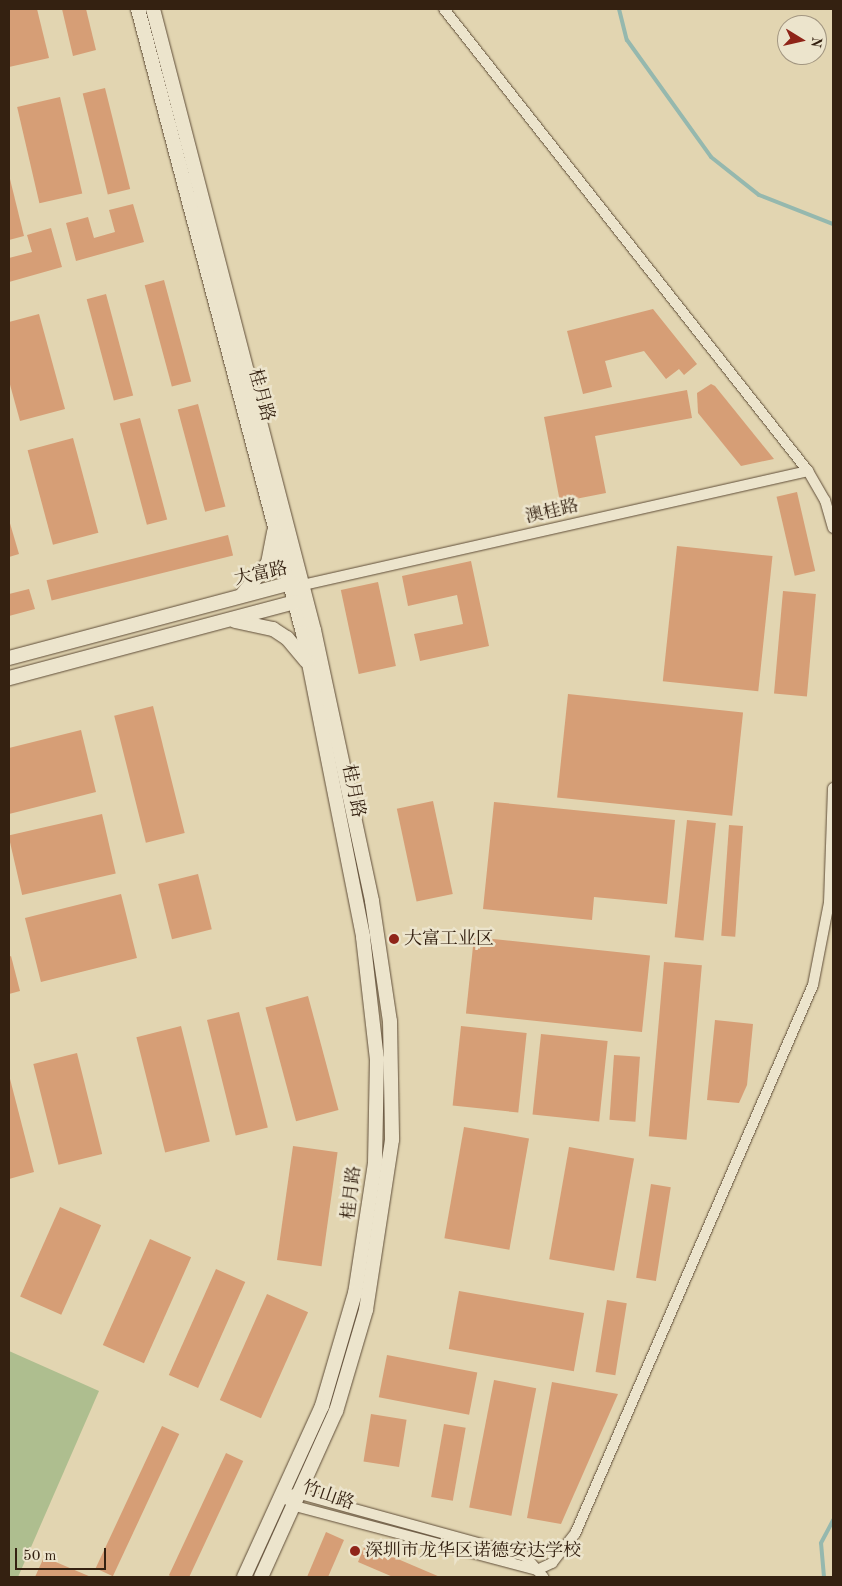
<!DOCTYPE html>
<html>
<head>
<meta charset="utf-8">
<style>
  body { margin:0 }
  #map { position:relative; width:842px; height:1586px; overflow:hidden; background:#e2d5b1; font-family:"Old Standard TT","Noto Serif SC",serif }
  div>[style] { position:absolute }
  .green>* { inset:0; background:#aebe8f }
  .stream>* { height:4px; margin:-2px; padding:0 2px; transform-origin:2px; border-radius:2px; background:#95b8ae }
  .building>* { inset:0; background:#d69e76; transform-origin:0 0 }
  .roads { filter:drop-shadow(0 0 1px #604e39) drop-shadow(0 0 1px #604e39) }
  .street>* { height:10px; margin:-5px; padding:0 5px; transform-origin:5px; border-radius:5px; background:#ece4cc }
  .secondary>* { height:14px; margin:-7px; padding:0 7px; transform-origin:7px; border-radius:7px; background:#ece4cc }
  .dots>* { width:14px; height:14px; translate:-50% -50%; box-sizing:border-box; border:2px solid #ece4cc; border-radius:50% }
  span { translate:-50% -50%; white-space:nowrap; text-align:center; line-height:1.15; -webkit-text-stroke:5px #ece4cc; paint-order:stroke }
  .street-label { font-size:18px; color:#342111 }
  .poi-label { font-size:18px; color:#342111 }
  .left { translate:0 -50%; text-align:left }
  .frame { position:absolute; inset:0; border:10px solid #342111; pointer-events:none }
  .north { position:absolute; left:777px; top:15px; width:50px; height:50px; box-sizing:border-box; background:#ece4cc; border:1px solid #a29681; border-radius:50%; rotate:99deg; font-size:14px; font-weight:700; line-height:20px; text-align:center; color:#342111 }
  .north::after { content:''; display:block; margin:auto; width:18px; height:22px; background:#8f2418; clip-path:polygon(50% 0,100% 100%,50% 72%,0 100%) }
  .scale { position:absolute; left:15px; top:1548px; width:91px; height:22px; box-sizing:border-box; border:2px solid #342111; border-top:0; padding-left:6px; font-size:15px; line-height:18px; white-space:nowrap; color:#342111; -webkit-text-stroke:4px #ece4cc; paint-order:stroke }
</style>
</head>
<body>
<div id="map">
  <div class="green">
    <i style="clip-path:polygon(9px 1351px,99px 1391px,18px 1577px,9px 1577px)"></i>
  </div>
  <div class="stream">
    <i style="left:619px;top:9px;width:32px;rotate:76deg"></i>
    <i style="left:627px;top:40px;width:144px;rotate:54.3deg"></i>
    <i style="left:711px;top:157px;width:61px;rotate:38.4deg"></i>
    <i style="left:759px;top:195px;width:79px;rotate:21.4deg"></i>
    <i style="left:824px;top:1577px;width:34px;rotate:-95deg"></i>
    <i style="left:821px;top:1543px;width:26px;rotate:-62deg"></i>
  </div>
  <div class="building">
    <i style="clip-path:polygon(9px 9px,37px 9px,49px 58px,9px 67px)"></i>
    <i style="clip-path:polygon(62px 9px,86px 9px,96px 50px,73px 56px)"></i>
    <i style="left:105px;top:88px;width:104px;height:23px;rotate:76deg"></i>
    <i style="left:60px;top:97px;width:99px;height:44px;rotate:77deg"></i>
    <i style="clip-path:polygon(9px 175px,24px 236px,9px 240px)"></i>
    <i style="clip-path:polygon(133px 204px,144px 242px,76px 261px,66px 223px,88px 217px,94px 238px,115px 232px,109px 210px)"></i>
    <i style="clip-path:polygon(51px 228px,62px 267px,9px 282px,9px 258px,32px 252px,27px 235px)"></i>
    <i style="left:164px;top:280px;width:105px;height:20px;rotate:75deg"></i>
    <i style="left:106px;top:294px;width:105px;height:20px;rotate:75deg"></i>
    <i style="clip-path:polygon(653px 309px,697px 364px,684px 375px,679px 369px,666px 379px,644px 351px,605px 361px,612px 387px,583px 394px,567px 331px)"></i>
    <i style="clip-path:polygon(39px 314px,65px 409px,20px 421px,9px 381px,9px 322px)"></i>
    <i style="clip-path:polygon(711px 384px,715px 386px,774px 459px,741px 466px,698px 413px,697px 393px)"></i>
    <i style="clip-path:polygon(687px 390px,692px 418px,595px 436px,606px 493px,560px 502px,544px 417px)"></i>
    <i style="left:198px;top:404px;width:106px;height:21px;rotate:75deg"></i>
    <i style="left:140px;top:418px;width:105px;height:21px;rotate:75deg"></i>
    <i style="left:73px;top:438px;width:98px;height:47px;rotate:75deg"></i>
    <i style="left:797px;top:492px;width:81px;height:21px;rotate:77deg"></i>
    <i style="clip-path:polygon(9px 520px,19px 554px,9px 557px)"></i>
    <i style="left:228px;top:535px;width:21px;height:187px;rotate:76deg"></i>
    <i style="left:677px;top:546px;width:96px;height:136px;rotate:6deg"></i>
    <i style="clip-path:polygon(471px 561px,489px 646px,420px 661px,414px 634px,463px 624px,457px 595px,408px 606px,402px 576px)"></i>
    <i style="left:378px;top:582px;width:86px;height:38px;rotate:78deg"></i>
    <i style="clip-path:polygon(29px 589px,35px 609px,9px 616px,9px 594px)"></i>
    <i style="left:783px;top:591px;width:33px;height:103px;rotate:5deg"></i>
    <i style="left:568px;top:694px;width:176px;height:104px;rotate:6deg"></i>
    <i style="left:153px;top:706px;width:131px;height:40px;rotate:76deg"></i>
    <i style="clip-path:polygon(81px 730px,96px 792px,9px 814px,9px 748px)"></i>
    <i style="left:433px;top:801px;width:95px;height:37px;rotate:78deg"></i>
    <i style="clip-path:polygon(494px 802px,675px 820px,667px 904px,594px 897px,592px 920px,483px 909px)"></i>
    <i style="left:102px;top:814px;width:61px;height:96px;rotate:77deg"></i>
    <i style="left:687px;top:820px;width:29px;height:118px;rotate:6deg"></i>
    <i style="left:729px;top:825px;width:14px;height:111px;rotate:4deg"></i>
    <i style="left:198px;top:874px;width:57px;height:41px;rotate:76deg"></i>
    <i style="left:121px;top:894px;width:66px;height:99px;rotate:76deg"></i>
    <i style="left:474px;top:937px;width:177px;height:77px;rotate:6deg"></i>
    <i style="clip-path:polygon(11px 956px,20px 991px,9px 994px,9px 957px)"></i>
    <i style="left:664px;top:962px;width:38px;height:175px;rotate:5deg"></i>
    <i style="left:308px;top:996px;width:118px;height:44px;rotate:75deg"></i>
    <i style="left:239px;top:1012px;width:119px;height:33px;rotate:76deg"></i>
    <i style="clip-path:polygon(715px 1020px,753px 1024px,747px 1085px,739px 1103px,707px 1100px)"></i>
    <i style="left:181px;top:1026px;width:119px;height:46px;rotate:76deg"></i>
    <i style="left:461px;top:1026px;width:66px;height:80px;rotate:6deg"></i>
    <i style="left:541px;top:1034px;width:67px;height:81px;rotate:6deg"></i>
    <i style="left:77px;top:1053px;width:104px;height:45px;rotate:76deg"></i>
    <i style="left:614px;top:1055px;width:26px;height:65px;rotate:4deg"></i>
    <i style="clip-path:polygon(9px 1075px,34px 1172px,9px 1179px)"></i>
    <i style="left:464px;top:1127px;width:66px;height:113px;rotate:10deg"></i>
    <i style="left:293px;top:1146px;width:45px;height:115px;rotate:8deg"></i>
    <i style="left:569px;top:1147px;width:66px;height:114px;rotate:10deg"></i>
    <i style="left:651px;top:1184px;width:20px;height:95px;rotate:9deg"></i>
    <i style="left:60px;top:1207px;width:45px;height:98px;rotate:24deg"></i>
    <i style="left:150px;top:1239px;width:45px;height:116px;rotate:24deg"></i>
    <i style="left:216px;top:1269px;width:32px;height:116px;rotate:24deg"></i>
    <i style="left:459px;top:1291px;width:127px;height:59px;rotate:10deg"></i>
    <i style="left:267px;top:1294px;width:45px;height:116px;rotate:24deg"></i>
    <i style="left:607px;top:1300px;width:20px;height:73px;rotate:9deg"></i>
    <i style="left:387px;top:1355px;width:92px;height:43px;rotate:11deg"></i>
    <i style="left:494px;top:1380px;width:43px;height:130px;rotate:11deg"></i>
    <i style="clip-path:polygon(552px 1382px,618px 1394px,561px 1524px,527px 1518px)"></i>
    <i style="left:371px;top:1414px;width:36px;height:48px;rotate:9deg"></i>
    <i style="left:444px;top:1424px;width:22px;height:74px;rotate:10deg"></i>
    <i style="left:162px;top:1426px;width:19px;height:157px;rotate:25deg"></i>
    <i style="left:226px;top:1453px;width:19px;height:135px;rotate:25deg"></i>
    <i style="clip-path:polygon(326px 1532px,344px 1540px,328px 1577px,307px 1577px)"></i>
    <i style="clip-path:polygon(365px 1545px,440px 1577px,393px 1577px,358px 1562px)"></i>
    <i style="clip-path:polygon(44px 1557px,91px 1577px,35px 1577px)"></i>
  </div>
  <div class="roads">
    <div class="street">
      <i style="left:444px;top:9px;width:588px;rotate:51.77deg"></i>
      <i style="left:808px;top:471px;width:34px;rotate:60deg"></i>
      <i style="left:825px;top:500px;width:29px;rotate:74deg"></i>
      <i style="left:303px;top:585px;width:518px;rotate:-12.72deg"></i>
      <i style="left:283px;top:1495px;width:17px;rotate:-3deg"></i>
      <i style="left:300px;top:1494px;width:233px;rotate:15.4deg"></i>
      <i style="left:525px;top:1556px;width:28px;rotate:49deg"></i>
      <i style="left:289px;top:1501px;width:8px;rotate:40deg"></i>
      <i style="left:295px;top:1506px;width:250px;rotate:14.8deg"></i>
      <i style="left:537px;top:1570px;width:17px;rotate:-25deg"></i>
      <i style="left:552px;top:1563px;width:37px;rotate:-52deg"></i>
      <i style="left:575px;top:1534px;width:598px;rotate:-66.56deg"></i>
      <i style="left:813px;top:985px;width:84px;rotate:-79deg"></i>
      <i style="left:829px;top:903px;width:115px;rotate:-88deg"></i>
    </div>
    <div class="secondary">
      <i style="left:138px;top:9px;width:645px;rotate:75.19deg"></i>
      <i style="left:303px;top:633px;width:310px;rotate:78.8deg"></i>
      <i style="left:363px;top:937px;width:123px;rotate:83.5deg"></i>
      <i style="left:377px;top:1059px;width:104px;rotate:91.1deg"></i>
      <i style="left:375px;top:1163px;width:132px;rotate:98.7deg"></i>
      <i style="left:355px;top:1293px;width:118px;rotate:106.3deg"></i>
      <i style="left:322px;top:1406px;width:188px;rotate:114.5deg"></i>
      <i style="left:153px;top:9px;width:642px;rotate:75.47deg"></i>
      <i style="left:314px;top:630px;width:277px;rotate:77.9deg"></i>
      <i style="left:372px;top:901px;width:121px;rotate:81.5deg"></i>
      <i style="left:390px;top:1021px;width:119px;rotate:89deg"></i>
      <i style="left:392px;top:1140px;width:172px;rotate:98.7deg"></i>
      <i style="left:366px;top:1310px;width:105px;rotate:106.5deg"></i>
      <i style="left:336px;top:1411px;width:182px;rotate:114.3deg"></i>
      <i style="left:242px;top:595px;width:41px;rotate:-50.9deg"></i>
      <i style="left:268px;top:563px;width:32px;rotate:-79deg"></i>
      <i style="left:235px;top:621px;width:39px;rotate:12deg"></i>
      <i style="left:273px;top:629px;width:17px;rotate:33deg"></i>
      <i style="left:287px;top:638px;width:30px;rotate:50deg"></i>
      <i style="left:9px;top:658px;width:292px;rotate:-14.9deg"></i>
      <i style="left:291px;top:583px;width:12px;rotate:9deg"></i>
      <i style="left:303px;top:585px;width:19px;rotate:115deg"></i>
      <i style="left:295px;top:602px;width:296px;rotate:165.1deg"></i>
    </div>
  </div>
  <div class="dots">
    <i style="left:394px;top:939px;background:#8f2418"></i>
    <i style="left:355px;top:1551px;background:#8f2418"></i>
  </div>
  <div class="street-label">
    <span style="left:261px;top:395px;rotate:75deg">桂月路</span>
    <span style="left:552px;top:512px;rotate:-13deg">澳桂路</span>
    <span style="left:261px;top:574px;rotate:-12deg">大富路</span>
    <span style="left:353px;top:791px;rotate:79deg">桂月路</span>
    <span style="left:352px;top:1193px;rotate:-83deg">桂月路</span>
    <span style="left:328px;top:1496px;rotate:19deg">竹山路</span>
  </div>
  <div class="poi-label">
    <span class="left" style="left:404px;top:939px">大富工业区</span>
    <span class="left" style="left:365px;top:1551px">深圳市龙华区诺德安达学校</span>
  </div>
  <div class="frame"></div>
  <div class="north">N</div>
  <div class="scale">50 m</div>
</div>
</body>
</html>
